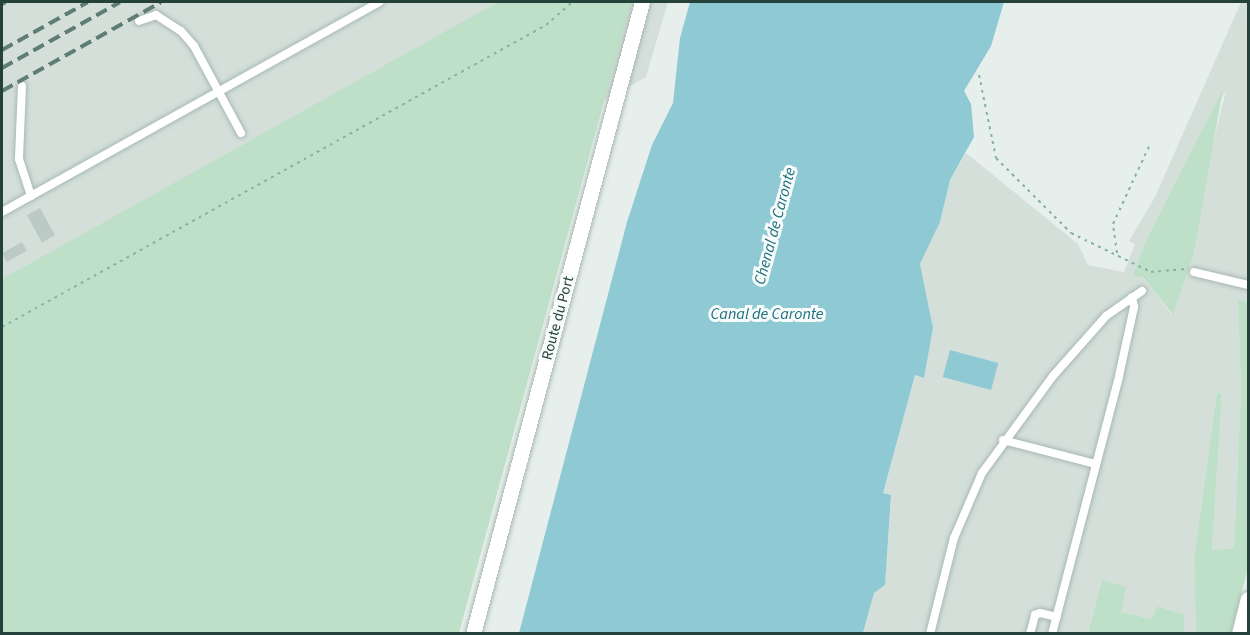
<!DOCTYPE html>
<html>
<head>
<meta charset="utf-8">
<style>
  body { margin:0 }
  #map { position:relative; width:1250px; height:635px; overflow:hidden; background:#e6efeb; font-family:"Source Sans 3",sans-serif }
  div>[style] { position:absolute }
  .built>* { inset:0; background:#d4dfda }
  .green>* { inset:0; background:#bfe0c8 }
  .water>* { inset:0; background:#8ec9d4; transform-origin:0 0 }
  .building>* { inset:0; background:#bbcac4; transform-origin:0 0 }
  .path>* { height:2px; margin-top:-1px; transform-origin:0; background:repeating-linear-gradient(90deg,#86b3a5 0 3px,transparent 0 7.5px) }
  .roads { filter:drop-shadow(0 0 2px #a8b8b2) drop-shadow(0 0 2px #a8b8b2) }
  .lane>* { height:8px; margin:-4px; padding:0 4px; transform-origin:4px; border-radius:4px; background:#fff }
  .street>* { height:15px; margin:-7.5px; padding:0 7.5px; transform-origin:7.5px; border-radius:7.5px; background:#fff }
  .rail>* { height:4px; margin-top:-2px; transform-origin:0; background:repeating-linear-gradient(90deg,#5f7d75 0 12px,transparent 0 18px) }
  span { translate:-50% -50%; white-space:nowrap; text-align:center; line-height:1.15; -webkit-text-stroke:6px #f7fbf9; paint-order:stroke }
  .street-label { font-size:15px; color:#24423a }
  .water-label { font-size:16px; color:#1c6f80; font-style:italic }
  .frame { position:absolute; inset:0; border:3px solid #24423a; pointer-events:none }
</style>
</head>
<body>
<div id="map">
  <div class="built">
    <i style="clip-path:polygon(2px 2px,668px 2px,646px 77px,2px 434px)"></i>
    <i style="clip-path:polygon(evenodd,1241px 2px,1248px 2px,1248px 302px,1238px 300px,1241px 391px,1234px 548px,1212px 550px,1222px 394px,1217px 392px,1194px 558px,1196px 633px,1184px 633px,1184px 614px,1156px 606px,1152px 619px,1121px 612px,1102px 580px,1088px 633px,863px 634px,874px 593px,885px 585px,891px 495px,883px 493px,915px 375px,924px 377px,933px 328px,920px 264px,940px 222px,950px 180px,966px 153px,1078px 244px,1088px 265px,1124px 272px,1135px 244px,1129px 241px,1155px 197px,1241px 2px,1226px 90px,1205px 177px,1194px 253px,1172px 315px,1144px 278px,1134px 275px,1226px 90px)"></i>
  </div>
  <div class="green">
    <i style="clip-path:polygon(498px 2px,631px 2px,459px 633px,2px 633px,2px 279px)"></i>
    <i style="clip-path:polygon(1223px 89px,1194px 253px,1173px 315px,1144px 278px,1133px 275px,1146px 241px)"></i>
    <i style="clip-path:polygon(1238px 299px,1248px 302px,1248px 568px,1231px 633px,1196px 634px,1194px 558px,1217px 392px,1222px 394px,1212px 550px,1234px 548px,1241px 391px)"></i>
    <i style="clip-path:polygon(1102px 580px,1126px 587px,1121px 612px,1152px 619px,1156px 606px,1184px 614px,1184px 633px,1088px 633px)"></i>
  </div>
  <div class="water">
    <i style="clip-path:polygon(690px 2px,1004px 2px,991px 46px,964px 91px,971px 104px,974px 137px,950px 180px,940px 222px,920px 264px,933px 328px,924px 378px,915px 375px,883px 493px,891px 495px,885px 585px,874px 593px,863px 633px,519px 633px,627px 222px,652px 145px,673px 103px,680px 38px)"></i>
    <i style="left:950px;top:350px;width:50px;height:28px;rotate:15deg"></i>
  </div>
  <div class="building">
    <i style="left:40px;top:208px;width:31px;height:15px;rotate:61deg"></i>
    <i style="left:22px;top:242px;width:10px;height:23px;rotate:61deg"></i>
  </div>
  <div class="path">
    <i style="left:979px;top:75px;width:85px;rotate:78.4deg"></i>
    <i style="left:996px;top:158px;width:106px;rotate:45deg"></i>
    <i style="left:1071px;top:233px;width:89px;rotate:26deg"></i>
    <i style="left:1151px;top:272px;width:35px;rotate:-5deg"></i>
    <i style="left:1117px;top:253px;width:29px;rotate:-98deg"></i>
    <i style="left:1113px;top:224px;width:90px;rotate:-65.1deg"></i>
    <i style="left:2px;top:327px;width:622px;rotate:-29.04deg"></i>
    <i style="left:546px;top:25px;width:35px;rotate:-41deg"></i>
  </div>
  <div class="roads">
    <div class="lane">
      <i style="left:139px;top:21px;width:18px;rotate:-19deg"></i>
      <i style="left:156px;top:15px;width:30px;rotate:33deg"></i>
      <i style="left:181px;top:31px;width:20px;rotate:49deg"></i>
      <i style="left:194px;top:46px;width:99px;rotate:61.6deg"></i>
      <i style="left:22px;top:86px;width:73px;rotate:92.4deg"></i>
      <i style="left:19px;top:159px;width:39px;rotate:72deg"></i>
      <i style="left:2px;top:212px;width:432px;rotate:-29.1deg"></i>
      <i style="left:1194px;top:272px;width:56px;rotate:13.5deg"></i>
      <i style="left:1003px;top:440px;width:96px;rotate:14.5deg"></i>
      <i style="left:930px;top:634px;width:99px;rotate:-76deg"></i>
      <i style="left:954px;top:538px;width:71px;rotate:-66.7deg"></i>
      <i style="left:982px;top:473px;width:120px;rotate:-53.8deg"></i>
      <i style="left:1053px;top:376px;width:80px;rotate:-48.5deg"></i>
      <i style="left:1106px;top:316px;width:44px;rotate:-34.8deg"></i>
      <i style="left:1030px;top:634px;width:20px;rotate:-75deg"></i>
      <i style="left:1035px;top:615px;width:5px;rotate:-22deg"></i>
      <i style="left:1040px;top:613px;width:17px;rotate:13deg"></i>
      <i style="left:1052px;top:634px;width:267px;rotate:-75.4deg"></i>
      <i style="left:1119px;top:376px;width:71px;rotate:-77.7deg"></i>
      <i style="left:1134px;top:307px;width:10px;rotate:-101deg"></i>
    </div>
    <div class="street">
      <i style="left:473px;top:634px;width:654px;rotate:-75.03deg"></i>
      <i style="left:1239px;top:634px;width:36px;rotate:-76deg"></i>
    </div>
  </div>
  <div class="rail">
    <i style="left:2px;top:4px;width:4px;rotate:-27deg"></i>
    <i style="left:2px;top:50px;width:98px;rotate:-29.2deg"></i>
    <i style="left:2px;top:68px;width:135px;rotate:-29.2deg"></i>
    <i style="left:2px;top:91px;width:182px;rotate:-29.2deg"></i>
  </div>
  <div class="street-label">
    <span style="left:558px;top:318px;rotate:-75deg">Route du Port</span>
  </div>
  <div class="water-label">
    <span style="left:775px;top:226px;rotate:-75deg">Chenal de Caronte</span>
    <span style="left:767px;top:314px">Canal de Caronte</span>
  </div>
  <div class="frame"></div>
</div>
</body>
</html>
